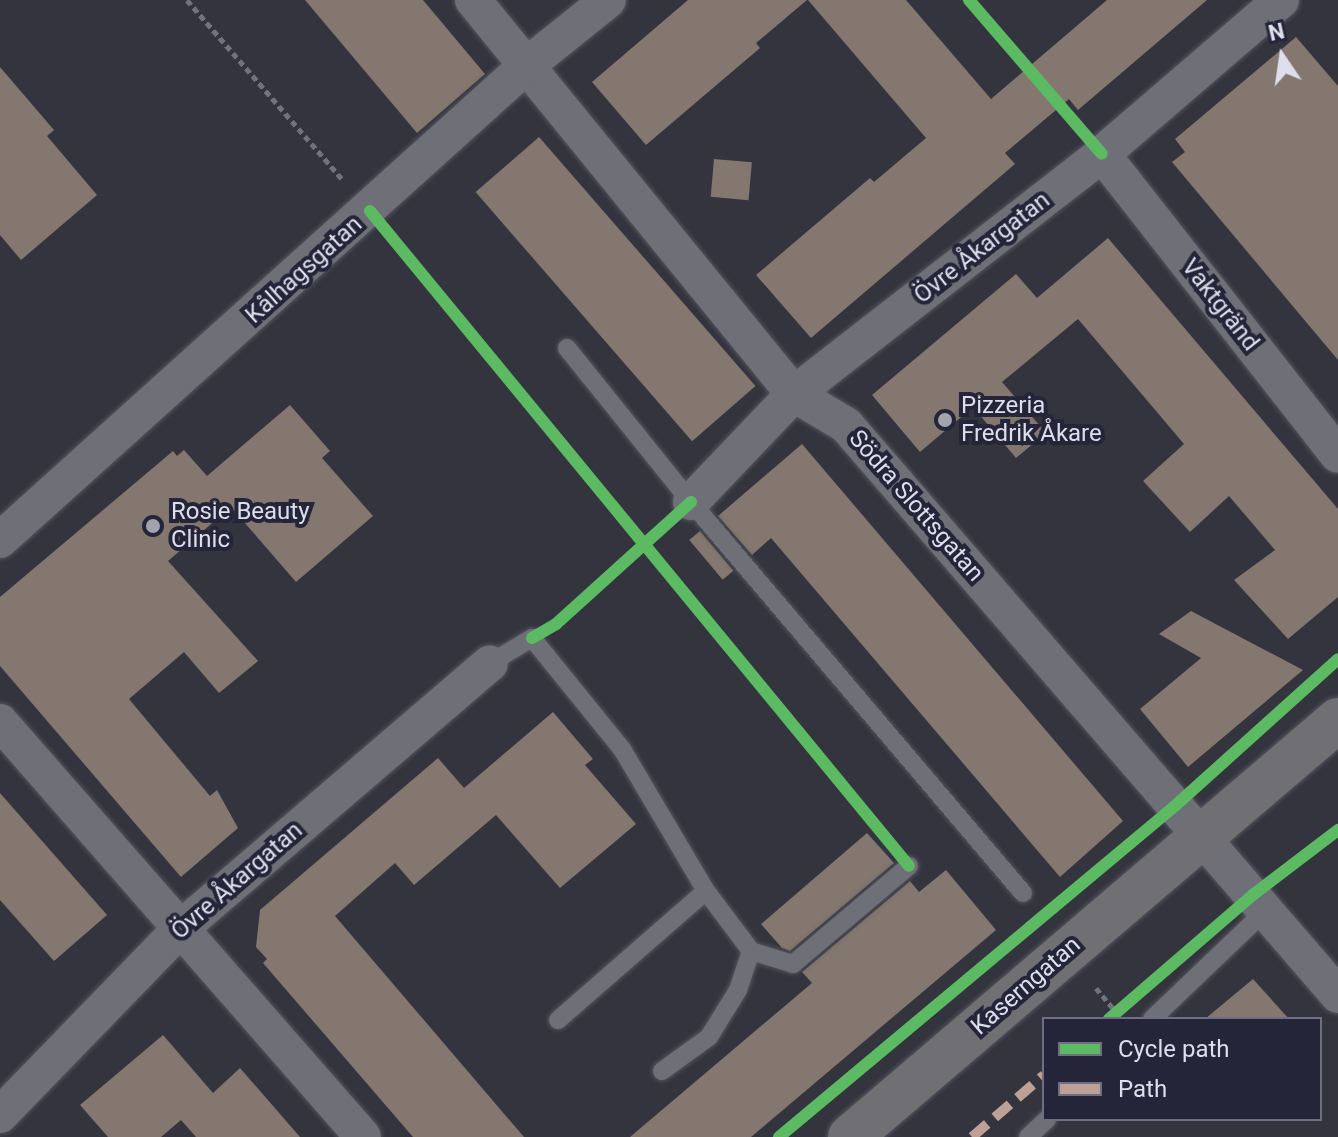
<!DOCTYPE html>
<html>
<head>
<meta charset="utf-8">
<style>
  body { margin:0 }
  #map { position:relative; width:1338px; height:1137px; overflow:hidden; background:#34343f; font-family:Roboto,sans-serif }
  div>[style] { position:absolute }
  .building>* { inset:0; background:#83776f; transform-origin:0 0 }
  .path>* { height:5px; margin-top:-2.5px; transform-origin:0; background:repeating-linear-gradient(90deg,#72727a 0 6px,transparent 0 10px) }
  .roads { filter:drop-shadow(0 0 2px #53535d) drop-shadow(0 0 2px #53535d) }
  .service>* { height:18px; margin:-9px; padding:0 9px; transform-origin:9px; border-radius:9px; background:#6f6f77 }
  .minor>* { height:36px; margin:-18px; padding:0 18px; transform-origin:18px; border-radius:18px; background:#6f6f77 }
  .secondary>* { height:44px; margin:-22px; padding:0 22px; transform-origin:22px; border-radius:22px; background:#706f74 }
  .quiet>* { height:10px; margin-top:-5px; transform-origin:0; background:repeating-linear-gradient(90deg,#bda197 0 20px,transparent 0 30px) }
  .cycleway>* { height:12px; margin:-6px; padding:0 6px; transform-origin:6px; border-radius:6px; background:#5cba63 }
  .dots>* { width:22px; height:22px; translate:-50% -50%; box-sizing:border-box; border:4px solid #252539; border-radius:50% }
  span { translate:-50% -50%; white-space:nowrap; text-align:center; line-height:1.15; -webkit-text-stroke:8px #252539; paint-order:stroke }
  .street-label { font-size:24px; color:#dedfec }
  .poi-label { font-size:24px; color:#dedfec }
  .left { translate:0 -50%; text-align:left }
  .legend { position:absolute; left:1042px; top:1017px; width:280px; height:104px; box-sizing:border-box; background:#252539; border:2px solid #6f6f81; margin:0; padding:10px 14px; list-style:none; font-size:24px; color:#dedfec }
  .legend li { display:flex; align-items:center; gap:16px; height:40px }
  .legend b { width:40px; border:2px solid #6f6f81 }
  .north { position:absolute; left:1242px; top:16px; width:80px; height:80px; -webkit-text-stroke:6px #252539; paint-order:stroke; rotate:347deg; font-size:22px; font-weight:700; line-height:32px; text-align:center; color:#dedfec }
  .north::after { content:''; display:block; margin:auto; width:28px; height:36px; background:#dedfec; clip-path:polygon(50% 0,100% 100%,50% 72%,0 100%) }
</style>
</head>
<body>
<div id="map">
  <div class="building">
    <i style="clip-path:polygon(305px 0,423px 0,485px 74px,417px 133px)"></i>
    <i style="clip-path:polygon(688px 0,807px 0,756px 43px,760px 48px,646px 145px,592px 82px)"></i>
    <i style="clip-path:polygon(808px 0,906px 0,991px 99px,1107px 0,1207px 0,1078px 110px,1069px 99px,1005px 153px,1015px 164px,811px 338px,756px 275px,870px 178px,874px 182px,926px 138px)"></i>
    <i style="clip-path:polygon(1296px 37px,1338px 86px,1338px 360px,1172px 162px,1185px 152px,1175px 139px)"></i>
    <i style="clip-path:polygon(0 67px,54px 130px,47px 136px,97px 195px,21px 260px,0 235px)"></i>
    <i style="left:539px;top:137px;width:330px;height:84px;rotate:49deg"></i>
    <i style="left:714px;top:159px;width:38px;height:38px;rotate:5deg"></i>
    <i style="clip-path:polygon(1108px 238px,1338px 509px,1338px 597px,1288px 639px,1234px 580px,1275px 550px,1229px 496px,1190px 532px,1143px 481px,1184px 444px,1078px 319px,1002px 382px,1046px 433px,1016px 458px,973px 407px,920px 452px,872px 395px,1016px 274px,1037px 298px)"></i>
    <i style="clip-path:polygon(290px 405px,330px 451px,322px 458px,373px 516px,296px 582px,231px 507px,168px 561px,258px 661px,219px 693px,184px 652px,129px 699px,210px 796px,217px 790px,238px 828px,181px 877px,0 666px,0 597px,173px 451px,177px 456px,184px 450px,207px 476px)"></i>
    <i style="clip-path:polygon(802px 444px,1123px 821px,1060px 877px,771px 538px,752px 555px,718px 516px)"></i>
    <i style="left:700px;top:531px;width:52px;height:14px;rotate:50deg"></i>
    <i style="clip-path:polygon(1191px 611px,1303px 670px,1188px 767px,1140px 709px,1201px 658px,1159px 634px)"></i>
    <i style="clip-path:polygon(553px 712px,593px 759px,585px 765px,636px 824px,560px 888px,496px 815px,414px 885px,395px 863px,335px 916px,524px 1137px,413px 1137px,263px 963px,267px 959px,256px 947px,260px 910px,438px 758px,464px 788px)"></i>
    <i style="clip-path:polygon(0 793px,107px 915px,54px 961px,0 900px)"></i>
    <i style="clip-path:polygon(867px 833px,894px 863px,790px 951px,782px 948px,761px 924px)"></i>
    <i style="clip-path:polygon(946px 870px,996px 930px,751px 1137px,630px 1137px,812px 983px,802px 972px,910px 881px,919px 892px)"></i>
    <i style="clip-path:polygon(1253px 979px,1289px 1019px,1205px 1019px)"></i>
    <i style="clip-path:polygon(163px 1035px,213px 1093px,240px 1068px,300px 1137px,196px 1137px,181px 1120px,161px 1137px,108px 1137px,80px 1105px)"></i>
  </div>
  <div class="path">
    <i style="left:187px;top:0;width:238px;rotate:49.1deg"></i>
    <i style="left:1096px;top:988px;width:31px;rotate:50deg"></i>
  </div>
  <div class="roads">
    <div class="service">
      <i style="left:567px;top:348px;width:198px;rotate:51.2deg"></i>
      <i style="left:691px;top:502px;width:513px;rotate:49.67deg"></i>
      <i style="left:490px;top:663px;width:49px;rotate:-30.8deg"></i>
      <i style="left:532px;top:638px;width:143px;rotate:51deg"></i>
      <i style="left:622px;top:749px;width:165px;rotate:59.4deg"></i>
      <i style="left:706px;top:891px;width:75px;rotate:53.1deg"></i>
      <i style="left:751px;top:951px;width:41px;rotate:108.4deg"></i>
      <i style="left:738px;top:990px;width:55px;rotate:121.7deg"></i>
      <i style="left:709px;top:1037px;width:58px;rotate:144.1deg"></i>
      <i style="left:751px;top:951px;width:44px;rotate:17.2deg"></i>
      <i style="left:793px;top:964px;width:152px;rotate:-40.2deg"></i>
      <i style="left:1152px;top:1019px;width:159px;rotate:-43.7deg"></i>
      <i style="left:558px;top:1020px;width:196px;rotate:-41.1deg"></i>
      <i style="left:1028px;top:1137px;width:26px;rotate:-43deg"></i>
    </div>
    <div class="minor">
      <i style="left:473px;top:0;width:508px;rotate:50.83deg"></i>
      <i style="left:794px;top:394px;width:61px;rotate:30.8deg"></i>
      <i style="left:846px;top:425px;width:753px;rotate:49.2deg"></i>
      <i style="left:1102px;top:154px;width:382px;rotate:51.9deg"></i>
      <i style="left:691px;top:502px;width:149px;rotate:-46.4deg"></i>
      <i style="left:794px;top:394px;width:390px;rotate:-37.9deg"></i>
      <i style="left:1102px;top:154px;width:236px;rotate:-40.7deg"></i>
      <i style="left:0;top:540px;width:708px;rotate:-42.02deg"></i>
      <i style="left:526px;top:66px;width:105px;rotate:-38.8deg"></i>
      <i style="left:0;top:722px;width:551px;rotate:48.82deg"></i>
      <i style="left:0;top:1115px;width:259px;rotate:-45.9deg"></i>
      <i style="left:180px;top:929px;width:408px;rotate:-40.6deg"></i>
    </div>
    <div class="secondary">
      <i style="left:850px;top:1137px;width:642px;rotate:-40.51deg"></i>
    </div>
  </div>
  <div class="quiet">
    <i style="left:972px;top:1137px;width:95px;rotate:-40.7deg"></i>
  </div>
  <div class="cycleway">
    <i style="left:969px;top:0;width:203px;rotate:49.2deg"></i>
    <i style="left:370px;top:211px;width:848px;rotate:50.55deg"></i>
    <i style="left:532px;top:638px;width:28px;rotate:-30deg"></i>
    <i style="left:556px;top:624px;width:182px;rotate:-42.1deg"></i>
    <i style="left:1109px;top:1019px;width:191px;rotate:-40.8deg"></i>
    <i style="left:1254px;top:894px;width:106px;rotate:-37.3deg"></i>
    <i style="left:779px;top:1137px;width:518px;rotate:-39.9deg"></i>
    <i style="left:1176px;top:805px;width:218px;rotate:-42deg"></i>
  </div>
  <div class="dots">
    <i style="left:945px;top:420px;background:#a2a3af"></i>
    <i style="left:153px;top:526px;background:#a2a3af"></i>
  </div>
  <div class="street-label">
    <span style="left:982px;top:248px;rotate:-38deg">Övre Åkargatan</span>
    <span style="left:304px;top:270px;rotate:-42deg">Kålhagsgatan</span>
    <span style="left:1220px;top:305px;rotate:52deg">Vaktgränd</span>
    <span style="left:916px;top:506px;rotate:49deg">Södra Slottsgatan</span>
    <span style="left:237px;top:881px;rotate:-41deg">Övre Åkargatan</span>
    <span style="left:1026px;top:986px;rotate:-41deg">Kaserngatan</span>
  </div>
  <div class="poi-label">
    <span class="left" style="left:961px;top:420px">Pizzeria<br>Fredrik Åkare</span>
    <span class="left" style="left:171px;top:526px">Rosie Beauty<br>Clinic</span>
  </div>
  <ul class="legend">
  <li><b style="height:10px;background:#5cba63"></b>Cycle path</li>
  <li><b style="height:10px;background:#bda197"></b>Path</li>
  </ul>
  <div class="north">N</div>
</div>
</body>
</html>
